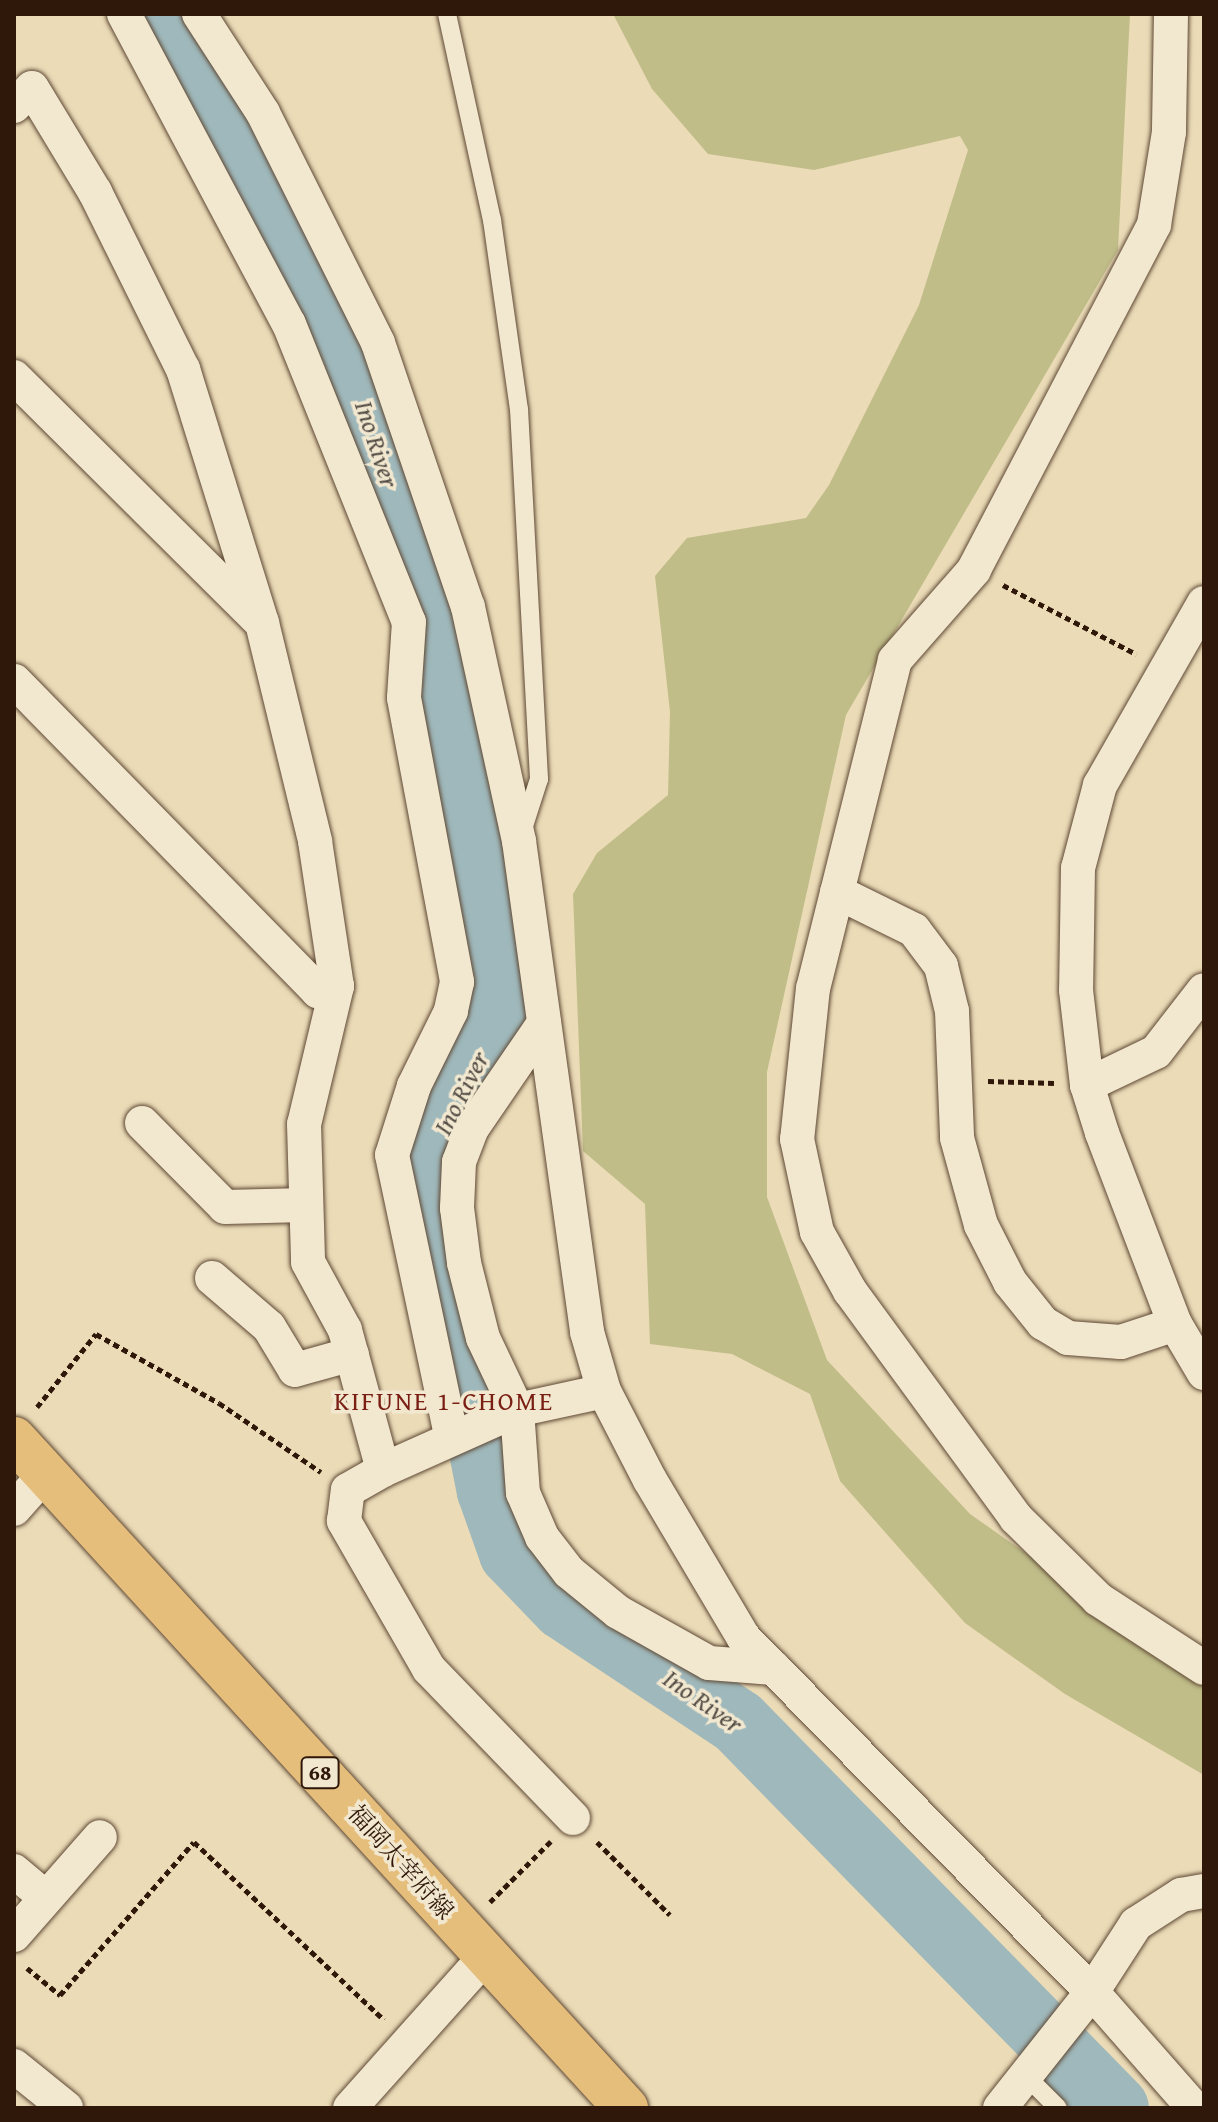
<!DOCTYPE html>
<html>
<head>
<meta charset="utf-8">
<style>
  body { margin:0 }
  #map { position:relative; width:1218px; height:2122px; overflow:hidden; background:#ebdbb7; font-family:"Gentium Book Plus","Noto Serif JP",serif }
  div>[style] { position:absolute }
  .green>* { inset:0; background:#c0bd89 }
  .river>* { height:66px; margin:-33px; padding:0 33px; transform-origin:33px; border-radius:33px; background:#9fb8bb }
  .path>* { height:5px; margin-top:-2.5px; transform-origin:0; background:repeating-linear-gradient(90deg,#2f1709 0 6px,transparent 0 10px) }
  .roads { filter:drop-shadow(0 0 2px #5e4834) drop-shadow(0 0 2px #5e4834) }
  .service>* { height:18px; margin:-9px; padding:0 9px; transform-origin:9px; border-radius:9px; background:#f2e8d0 }
  .minor>* { height:34px; margin:-17px; padding:0 17px; transform-origin:17px; border-radius:17px; background:#f2e8d0 }
  .primary>* { height:44px; margin:-22px; padding:0 22px; transform-origin:22px; border-radius:22px; background:#e6be7c }
  span { translate:-50% -50%; white-space:nowrap; text-align:center; line-height:1.15; -webkit-text-stroke:7px #f2e8d0; paint-order:stroke }
  .shield-label span { padding:2px 6px; background:#f2e8d0; border:2px solid; border-radius:6px; -webkit-text-stroke-width:0 }
  .shield-label { font-size:22px; color:#2f1709; font-weight:700 }
  .street-label { font-size:24px; color:#2f1709 }
  .water-label { font-size:26px; color:#564f47; font-style:italic }
  .neighbourhood-label { font-size:26px; color:#7a1f14; letter-spacing:2px }
  .frame { position:absolute; inset:0; border:16px solid #2f1709; pointer-events:none }
</style>
</head>
<body>
<div id="map">
  <div class="green">
    <i style="clip-path:polygon(613px 14px,1130px 14px,1118px 250px,846px 715px,767px 1072px,767px 1197px,827px 1360px,970px 1514px,1204px 1678px,1204px 1775px,1065px 1694px,965px 1623px,840px 1481px,810px 1394px,732px 1354px,650px 1344px,645px 1204px,583px 1151px,573px 894px,597px 853px,668px 795px,670px 712px,655px 576px,687px 538px,806px 518px,829px 485px,919px 305px,968px 150px,960px 136px,814px 170px,708px 154px,652px 89px)"></i>
  </div>
  <div class="river">
    <i style="left:157px;top:14px;width:374px;rotate:60.4deg"></i>
    <i style="left:342px;top:339px;width:287px;rotate:71.8deg"></i>
    <i style="left:432px;top:612px;width:373px;rotate:79.5deg"></i>
    <i style="left:500px;top:979px;width:57px;rotate:99.1deg"></i>
    <i style="left:491px;top:1035px;width:115px;rotate:118.1deg"></i>
    <i style="left:437px;top:1136px;width:41px;rotate:102.7deg"></i>
    <i style="left:428px;top:1176px;width:321px;rotate:78.9deg"></i>
    <i style="left:490px;top:1491px;width:66px;rotate:70.5deg"></i>
    <i style="left:512px;top:1553px;width:75px;rotate:46.1deg"></i>
    <i style="left:564px;top:1607px;width:209px;rotate:33.5deg"></i>
    <i style="left:738px;top:1722px;width:540px;rotate:45.6deg"></i>
  </div>
  <div class="path">
    <i style="left:1003px;top:585px;width:150px;rotate:27.4deg"></i>
    <i style="left:988px;top:1081px;width:66px;rotate:1.7deg"></i>
    <i style="left:37px;top:1407px;width:94px;rotate:-51.1deg"></i>
    <i style="left:96px;top:1334px;width:141px;rotate:29.3deg"></i>
    <i style="left:219px;top:1403px;width:123px;rotate:34.1deg"></i>
    <i style="left:597px;top:1842px;width:103px;rotate:45deg"></i>
    <i style="left:490px;top:1902px;width:86px;rotate:-45deg"></i>
    <i style="left:27px;top:1968px;width:43px;rotate:39.3deg"></i>
    <i style="left:60px;top:1995px;width:203px;rotate:-48.8deg"></i>
    <i style="left:194px;top:1842px;width:260px;rotate:43.1deg"></i>
  </div>
  <div class="roads">
    <div class="service">
      <i style="left:447px;top:14px;width:211px;rotate:77.7deg"></i>
      <i style="left:492px;top:220px;width:191px;rotate:81.9deg"></i>
      <i style="left:519px;top:409px;width:371px;rotate:86.9deg"></i>
      <i style="left:539px;top:779px;width:52px;rotate:107.7deg"></i>
      <i style="left:1026px;top:2076px;width:45px;rotate:45deg"></i>
    </div>
    <div class="minor">
      <i style="left:124px;top:14px;width:351px;rotate:62deg"></i>
      <i style="left:289px;top:324px;width:321px;rotate:68.1deg"></i>
      <i style="left:409px;top:622px;width:76px;rotate:93.8deg"></i>
      <i style="left:404px;top:698px;width:289px;rotate:79.4deg"></i>
      <i style="left:457px;top:982px;width:30px;rotate:102deg"></i>
      <i style="left:451px;top:1011px;width:84px;rotate:116.3deg"></i>
      <i style="left:414px;top:1086px;width:72px;rotate:107.7deg"></i>
      <i style="left:392px;top:1155px;width:290px;rotate:78.1deg"></i>
      <i style="left:199px;top:14px;width:118px;rotate:57.1deg"></i>
      <i style="left:263px;top:113px;width:257px;rotate:63.4deg"></i>
      <i style="left:378px;top:343px;width:279px;rotate:71.2deg"></i>
      <i style="left:468px;top:607px;width:239px;rotate:77.7deg"></i>
      <i style="left:519px;top:841px;width:496px;rotate:82.1deg"></i>
      <i style="left:587px;top:1332px;width:61px;rotate:73.9deg"></i>
      <i style="left:604px;top:1391px;width:100px;rotate:62.7deg"></i>
      <i style="left:650px;top:1480px;width:184px;rotate:59.3deg"></i>
      <i style="left:744px;top:1638px;width:496px;rotate:45.5deg"></i>
      <i style="left:1092px;top:1992px;width:154px;rotate:48.7deg"></i>
      <i style="left:1171px;top:14px;width:118px;rotate:91deg"></i>
      <i style="left:1169px;top:132px;width:94px;rotate:99.2deg"></i>
      <i style="left:1154px;top:225px;width:389px;rotate:117.6deg"></i>
      <i style="left:974px;top:570px;width:120px;rotate:131.3deg"></i>
      <i style="left:895px;top:660px;width:338px;rotate:104deg"></i>
      <i style="left:813px;top:988px;width:152px;rotate:96deg"></i>
      <i style="left:797px;top:1139px;width:95px;rotate:77.9deg"></i>
      <i style="left:817px;top:1232px;width:68px;rotate:60.8deg"></i>
      <i style="left:850px;top:1291px;width:281px;rotate:53.8deg"></i>
      <i style="left:1016px;top:1518px;width:115px;rotate:44.6deg"></i>
      <i style="left:1098px;top:1599px;width:126px;rotate:33.1deg"></i>
      <i style="left:14px;top:106px;width:25px;rotate:-45deg"></i>
      <i style="left:32px;top:88px;width:122px;rotate:58.8deg"></i>
      <i style="left:95px;top:192px;width:198px;rotate:63.6deg"></i>
      <i style="left:183px;top:369px;width:266px;rotate:72.7deg"></i>
      <i style="left:262px;top:623px;width:224px;rotate:76.3deg"></i>
      <i style="left:315px;top:841px;width:147px;rotate:81.4deg"></i>
      <i style="left:337px;top:986px;width:20px;rotate:165deg"></i>
      <i style="left:318px;top:991px;width:434px;rotate:-134.4deg"></i>
      <i style="left:14px;top:377px;width:344px;rotate:44.8deg"></i>
      <i style="left:1204px;top:603px;width:210px;rotate:119.7deg"></i>
      <i style="left:1100px;top:785px;width:86px;rotate:104.8deg"></i>
      <i style="left:1078px;top:868px;width:122px;rotate:90.9deg"></i>
      <i style="left:1076px;top:990px;width:96px;rotate:83.4deg"></i>
      <i style="left:1087px;top:1085px;width:50px;rotate:72.6deg"></i>
      <i style="left:1102px;top:1133px;width:204px;rotate:69.1deg"></i>
      <i style="left:1175px;top:1324px;width:57px;rotate:59.4deg"></i>
      <i style="left:837px;top:892px;width:86px;rotate:26.3deg"></i>
      <i style="left:914px;top:930px;width:45px;rotate:53.1deg"></i>
      <i style="left:941px;top:966px;width:46px;rotate:76.3deg"></i>
      <i style="left:952px;top:1011px;width:127px;rotate:87.7deg"></i>
      <i style="left:957px;top:1138px;width:90px;rotate:74.6deg"></i>
      <i style="left:981px;top:1225px;width:64px;rotate:63deg"></i>
      <i style="left:1010px;top:1282px;width:53px;rotate:51.2deg"></i>
      <i style="left:1043px;top:1323px;width:29px;rotate:31deg"></i>
      <i style="left:1068px;top:1338px;width:53px;rotate:4.3deg"></i>
      <i style="left:1121px;top:1342px;width:57px;rotate:-18.4deg"></i>
      <i style="left:337px;top:986px;width:142px;rotate:103.4deg"></i>
      <i style="left:304px;top:1124px;width:138px;rotate:88.3deg"></i>
      <i style="left:308px;top:1262px;width:77px;rotate:61.4deg"></i>
      <i style="left:345px;top:1330px;width:145px;rotate:74.8deg"></i>
      <i style="left:544px;top:1023px;width:127px;rotate:124.4deg"></i>
      <i style="left:472px;top:1128px;width:36px;rotate:111deg"></i>
      <i style="left:459px;top:1162px;width:46px;rotate:92.5deg"></i>
      <i style="left:457px;top:1208px;width:55px;rotate:82.7deg"></i>
      <i style="left:464px;top:1263px;width:77px;rotate:75.8deg"></i>
      <i style="left:483px;top:1338px;width:80px;rotate:64.7deg"></i>
      <i style="left:517px;top:1410px;width:83px;rotate:85.9deg"></i>
      <i style="left:523px;top:1493px;width:48px;rotate:66.6deg"></i>
      <i style="left:542px;top:1537px;width:44px;rotate:52.4deg"></i>
      <i style="left:569px;top:1572px;width:63px;rotate:39.2deg"></i>
      <i style="left:618px;top:1612px;width:104px;rotate:29.3deg"></i>
      <i style="left:709px;top:1663px;width:65px;rotate:4.4deg"></i>
      <i style="left:1087px;top:1085px;width:76px;rotate:-25.6deg"></i>
      <i style="left:1156px;top:1052px;width:78px;rotate:-52.3deg"></i>
      <i style="left:142px;top:1123px;width:118px;rotate:45.3deg"></i>
      <i style="left:225px;top:1207px;width:81px;rotate:-1.4deg"></i>
      <i style="left:212px;top:1278px;width:75px;rotate:40.7deg"></i>
      <i style="left:269px;top:1327px;width:50px;rotate:58.8deg"></i>
      <i style="left:295px;top:1370px;width:59px;rotate:-15.7deg"></i>
      <i style="left:14px;top:1509px;width:48px;rotate:-48.4deg"></i>
      <i style="left:573px;top:1818px;width:207px;rotate:-134deg"></i>
      <i style="left:429px;top:1669px;width:171px;rotate:-119.9deg"></i>
      <i style="left:344px;top:1521px;width:31px;rotate:-83deg"></i>
      <i style="left:348px;top:1490px;width:40px;rotate:-29.7deg"></i>
      <i style="left:383px;top:1470px;width:147px;rotate:-24.1deg"></i>
      <i style="left:517px;top:1410px;width:89px;rotate:-12.3deg"></i>
      <i style="left:14px;top:1871px;width:40px;rotate:40deg"></i>
      <i style="left:14px;top:1935px;width:130px;rotate:-48.7deg"></i>
      <i style="left:14px;top:2066px;width:67px;rotate:38.9deg"></i>
      <i style="left:350px;top:2108px;width:205px;rotate:-48.2deg"></i>
      <i style="left:1000px;top:2108px;width:148px;rotate:-51.6deg"></i>
      <i style="left:1092px;top:1992px;width:81px;rotate:-57.1deg"></i>
      <i style="left:1136px;top:1924px;width:54px;rotate:-32.8deg"></i>
      <i style="left:1181px;top:1895px;width:23px;rotate:-10deg"></i>
    </div>
    <div class="primary">
      <i style="left:14px;top:1439px;width:907px;rotate:47.55deg"></i>
    </div>
  </div>
  <div class="shield-label">
    <span style="left:320px;top:1773px">68</span>
  </div>
  <div class="street-label">
    <span style="left:401px;top:1862px;rotate:48deg">福岡太宰府線</span>
  </div>
  <div class="water-label">
    <span style="left:377px;top:444px;rotate:72deg">Ino River</span>
    <span style="left:461px;top:1093px;rotate:-63deg">Ino River</span>
    <span style="left:703px;top:1701px;rotate:35deg">Ino River</span>
  </div>
  <div class="neighbourhood-label">
    <span style="left:444px;top:1401px">KIFUNE 1-CHOME</span>
  </div>
  <div class="frame"></div>
</div>
</body>
</html>
